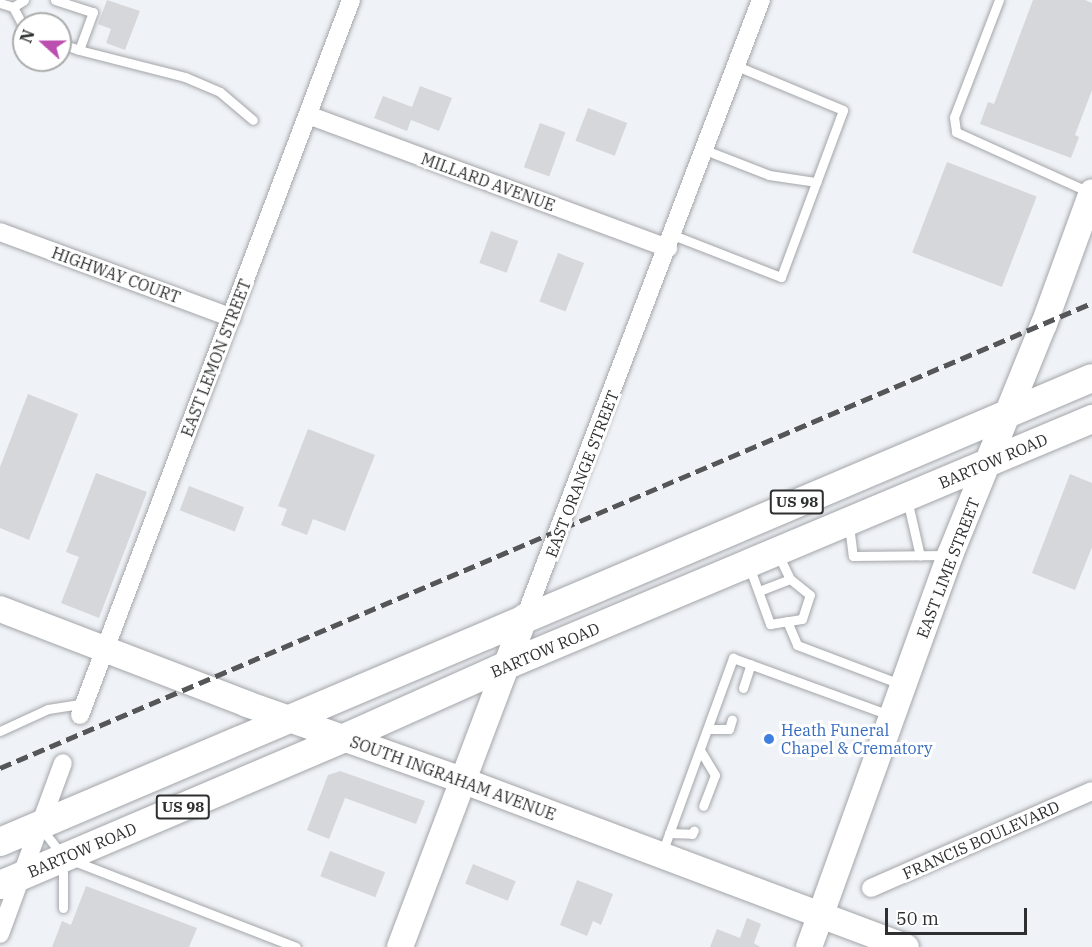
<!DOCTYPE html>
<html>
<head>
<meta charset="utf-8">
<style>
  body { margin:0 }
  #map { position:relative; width:1092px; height:947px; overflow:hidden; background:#eff2f6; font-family:"IBM Plex Serif",serif }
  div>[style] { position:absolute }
  .building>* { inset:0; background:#d5d7db; transform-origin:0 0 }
  .roads { filter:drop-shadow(0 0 2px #a3a5a9) drop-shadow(0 0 2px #a3a5a9) }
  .lane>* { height:9px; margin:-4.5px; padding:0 4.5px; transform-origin:4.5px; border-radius:4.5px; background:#fff }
  .street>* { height:18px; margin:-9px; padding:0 9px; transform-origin:9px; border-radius:9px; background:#fff }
  .secondary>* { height:26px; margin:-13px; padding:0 13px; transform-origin:13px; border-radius:13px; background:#fff }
  .primary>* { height:28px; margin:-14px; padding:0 14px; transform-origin:14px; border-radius:14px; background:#fff }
  .rail>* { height:4.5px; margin-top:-2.25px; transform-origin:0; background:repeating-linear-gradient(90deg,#545657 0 12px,transparent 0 18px) }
  .dots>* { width:16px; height:16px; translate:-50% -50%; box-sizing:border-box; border:3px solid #fff; border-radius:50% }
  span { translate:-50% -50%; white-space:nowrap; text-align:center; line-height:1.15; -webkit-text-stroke:6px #fff; paint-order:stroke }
  .shield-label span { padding:2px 4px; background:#fff; border:2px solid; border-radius:4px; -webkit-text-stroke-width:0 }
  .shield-label { font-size:15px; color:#2e2f30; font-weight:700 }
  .street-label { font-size:16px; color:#2e2f30 }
  .shop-label { font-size:16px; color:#366cbe }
  .left { translate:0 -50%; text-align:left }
  .north { position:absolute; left:12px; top:12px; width:60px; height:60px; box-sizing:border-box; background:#fff; border:2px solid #abacac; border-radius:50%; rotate:291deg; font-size:16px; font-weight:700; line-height:24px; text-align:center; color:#2e2f30 }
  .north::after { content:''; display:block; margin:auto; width:21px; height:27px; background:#bb4faf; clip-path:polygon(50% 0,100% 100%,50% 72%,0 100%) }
  .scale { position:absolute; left:885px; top:908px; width:142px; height:27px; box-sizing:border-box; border:3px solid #2e2f30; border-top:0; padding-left:8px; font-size:18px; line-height:21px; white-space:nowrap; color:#2e2f30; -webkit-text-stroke:4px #fff; paint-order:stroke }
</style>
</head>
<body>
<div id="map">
  <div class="building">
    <i style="clip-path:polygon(107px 0,140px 11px,125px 50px,106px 43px,111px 29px,98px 24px)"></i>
    <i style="clip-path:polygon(1033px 0,1085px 0,1092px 3px,1092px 90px,1075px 135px,1079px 137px,1071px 158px,980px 124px,988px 102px,994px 104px)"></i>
    <i style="clip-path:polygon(420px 86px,452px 98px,439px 131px,411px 120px,407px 131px,374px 118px,383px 96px,412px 107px)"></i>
    <i style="left:588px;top:108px;width:42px;height:35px;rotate:21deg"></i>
    <i style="left:540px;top:123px;width:27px;height:47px;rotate:20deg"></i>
    <i style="left:947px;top:162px;width:96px;height:97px;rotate:21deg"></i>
    <i style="left:491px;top:231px;width:29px;height:34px;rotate:20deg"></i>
    <i style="left:558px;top:253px;width:28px;height:52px;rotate:21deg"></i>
    <i style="clip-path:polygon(28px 394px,78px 414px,29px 540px,0 528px,0 467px)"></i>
    <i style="clip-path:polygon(308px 429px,375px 455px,345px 531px,313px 519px,307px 535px,281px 525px,287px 509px,278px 506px)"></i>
    <i style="clip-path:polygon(96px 473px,147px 492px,99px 618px,61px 603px,79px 557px,66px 552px)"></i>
    <i style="clip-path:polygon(1070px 474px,1092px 483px,1092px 547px,1075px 590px,1032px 573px)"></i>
    <i style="left:189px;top:486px;width:59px;height:26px;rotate:21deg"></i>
    <i style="clip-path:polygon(340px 771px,425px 801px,416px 824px,345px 798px,329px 839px,307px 830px,328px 775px)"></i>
    <i style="left:330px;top:851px;width:59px;height:27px;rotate:21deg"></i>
    <i style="left:473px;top:864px;width:46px;height:21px;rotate:22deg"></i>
    <i style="clip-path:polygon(577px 880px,613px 894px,601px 925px,593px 921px,587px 936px,560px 925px)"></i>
    <i style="clip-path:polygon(86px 886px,197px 928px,189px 947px,52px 947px,62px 921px,71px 925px)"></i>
    <i style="clip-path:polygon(747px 918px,761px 924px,754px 943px,760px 947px,710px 947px,717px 929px,740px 938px)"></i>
  </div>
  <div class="roads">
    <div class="lane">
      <i style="left:55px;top:0;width:40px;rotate:18deg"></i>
      <i style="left:93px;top:12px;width:40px;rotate:110.2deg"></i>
      <i style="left:79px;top:50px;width:20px;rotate:-160deg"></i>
      <i style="left:999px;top:0;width:125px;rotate:111deg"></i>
      <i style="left:954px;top:117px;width:15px;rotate:82deg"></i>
      <i style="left:956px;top:132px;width:146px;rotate:24.3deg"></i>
      <i style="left:0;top:3px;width:14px;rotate:17deg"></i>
      <i style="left:13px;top:7px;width:13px;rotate:-32deg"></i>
      <i style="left:13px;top:7px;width:24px;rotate:62deg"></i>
      <i style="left:79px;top:50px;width:109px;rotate:14.3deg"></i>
      <i style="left:185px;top:77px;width:38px;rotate:23deg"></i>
      <i style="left:220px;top:92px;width:43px;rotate:40.3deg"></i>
      <i style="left:705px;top:150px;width:69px;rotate:21.3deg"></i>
      <i style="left:769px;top:175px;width:48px;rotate:8.5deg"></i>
      <i style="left:673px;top:235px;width:116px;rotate:21.3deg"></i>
      <i style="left:781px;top:277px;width:178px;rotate:-69.6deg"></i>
      <i style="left:843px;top:110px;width:115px;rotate:-157.5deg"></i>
      <i style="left:907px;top:499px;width:58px;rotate:77.2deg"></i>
      <i style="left:849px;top:525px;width:31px;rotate:83deg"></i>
      <i style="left:853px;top:556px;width:95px;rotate:-0.6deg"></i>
      <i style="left:749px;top:566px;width:62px;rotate:70.1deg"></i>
      <i style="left:770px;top:624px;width:32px;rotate:-9deg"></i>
      <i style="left:802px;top:619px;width:25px;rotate:-72deg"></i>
      <i style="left:810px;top:595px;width:26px;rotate:-141deg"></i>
      <i style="left:790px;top:579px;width:28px;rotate:-116deg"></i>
      <i style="left:759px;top:591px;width:33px;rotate:-21deg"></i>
      <i style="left:787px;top:621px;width:26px;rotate:67deg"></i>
      <i style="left:797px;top:645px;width:110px;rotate:20.7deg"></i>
      <i style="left:743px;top:688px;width:25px;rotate:-72deg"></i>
      <i style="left:708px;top:729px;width:21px"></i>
      <i style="left:729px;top:729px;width:10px;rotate:-73deg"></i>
      <i style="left:0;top:731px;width:53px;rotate:-24.6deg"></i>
      <i style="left:48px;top:709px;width:37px;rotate:-9deg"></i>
      <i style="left:700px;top:750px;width:29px;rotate:59deg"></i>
      <i style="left:715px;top:775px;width:33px;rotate:111deg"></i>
      <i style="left:41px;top:828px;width:34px;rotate:52deg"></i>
      <i style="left:669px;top:833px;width:23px;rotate:2deg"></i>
      <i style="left:692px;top:834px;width:4px;rotate:-63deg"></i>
      <i style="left:662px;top:853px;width:208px;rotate:-70deg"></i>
      <i style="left:733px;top:658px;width:167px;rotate:20deg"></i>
      <i style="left:74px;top:861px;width:238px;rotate:21.2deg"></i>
      <i style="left:63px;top:908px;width:46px;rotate:-90deg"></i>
    </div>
    <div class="street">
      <i style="left:308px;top:115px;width:384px;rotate:20.3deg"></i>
      <i style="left:0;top:232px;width:247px;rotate:20.3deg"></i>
      <i style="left:525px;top:617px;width:661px;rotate:-69.07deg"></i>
      <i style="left:80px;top:715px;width:765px;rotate:-69.24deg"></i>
      <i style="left:871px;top:888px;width:241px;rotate:-23.7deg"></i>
      <i style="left:0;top:934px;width:182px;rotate:-69.8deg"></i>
    </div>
    <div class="secondary">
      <i style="left:0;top:609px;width:265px;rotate:21deg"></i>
      <i style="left:247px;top:704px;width:230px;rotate:19.5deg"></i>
      <i style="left:464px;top:781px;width:472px;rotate:20.6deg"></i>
      <i style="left:400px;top:947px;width:353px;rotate:-69.3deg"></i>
      <i style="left:809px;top:947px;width:417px;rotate:-70.2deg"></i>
      <i style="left:950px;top:555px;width:249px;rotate:-67.9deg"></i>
      <i style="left:1044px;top:324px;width:140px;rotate:-70deg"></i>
    </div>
    <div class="primary">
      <i style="left:0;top:842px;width:1186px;rotate:-23.02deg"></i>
      <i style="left:0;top:885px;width:374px;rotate:-23.1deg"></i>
      <i style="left:344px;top:738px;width:179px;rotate:-24.1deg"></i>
      <i style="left:507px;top:665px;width:635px;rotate:-22.81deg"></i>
    </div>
  </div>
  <div class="rail">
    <i style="left:0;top:768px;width:1187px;rotate:-23.07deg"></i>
  </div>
  <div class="dots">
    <i style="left:769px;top:739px;background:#3f7fe0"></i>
  </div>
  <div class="shield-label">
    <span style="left:797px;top:502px">US 98</span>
    <span style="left:183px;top:807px">US 98</span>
  </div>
  <div class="street-label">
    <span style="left:488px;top:182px;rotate:20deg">MILLARD AVENUE</span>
    <span style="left:116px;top:275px;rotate:20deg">HIGHWAY COURT</span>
    <span style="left:216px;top:358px;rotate:-69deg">EAST LEMON STREET</span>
    <span style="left:993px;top:461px;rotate:-23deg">BARTOW ROAD</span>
    <span style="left:582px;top:474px;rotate:-69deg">EAST ORANGE STREET</span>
    <span style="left:948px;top:568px;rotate:-69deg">EAST LIME STREET</span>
    <span style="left:545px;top:650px;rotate:-23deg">BARTOW ROAD</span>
    <span style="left:453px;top:778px;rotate:20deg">SOUTH INGRAHAM AVENUE</span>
    <span style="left:981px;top:840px;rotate:-24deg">FRANCIS BOULEVARD</span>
    <span style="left:82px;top:850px;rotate:-23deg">BARTOW ROAD</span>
  </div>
  <div class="shop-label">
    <span class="left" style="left:781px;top:739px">Heath Funeral<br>Chapel &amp; Crematory</span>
  </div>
  <div class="north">N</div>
  <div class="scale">50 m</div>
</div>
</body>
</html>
